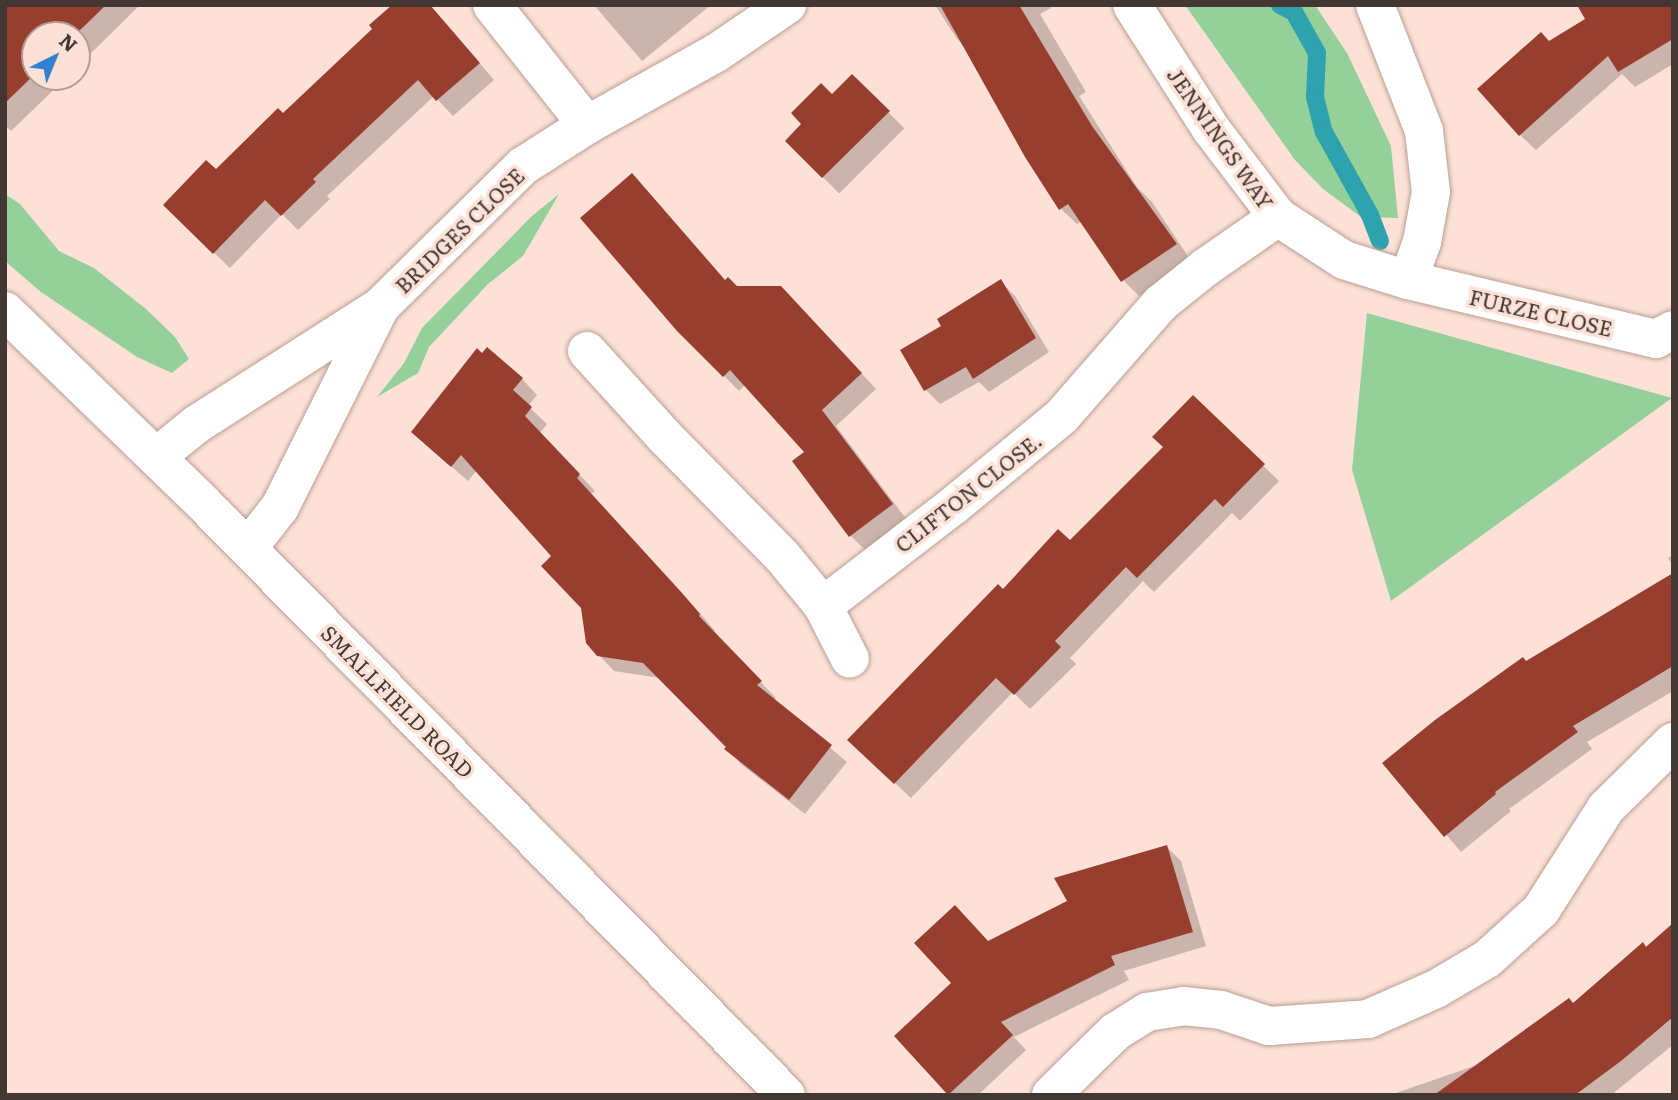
<!DOCTYPE html>
<html>
<head>
<meta charset="utf-8">
<style>
  body { margin:0 }
  #map { position:relative; width:1678px; height:1100px; overflow:hidden; background:#fde1d7; font-family:Literata,serif }
  div>[style] { position:absolute }
  .green>* { inset:0; background:#95d09b }
  .shadow>* { inset:0; background:#0003; transform-origin:0 0 }
  .stream>* { height:18px; margin:-9px; padding:0 9px; transform-origin:9px; border-radius:9px; background:#2ea2ad }
  .building>* { inset:0; background:#983e2e }
  .roads { filter:drop-shadow(0 0 2px #b99f95) drop-shadow(0 0 2px #b99f95) }
  .minor>* { height:38px; margin:-19px; padding:0 19px; transform-origin:19px; border-radius:19px; background:#fff }
  span { translate:-50% -50%; white-space:nowrap; text-align:center; line-height:1.15; -webkit-text-stroke:7px #fde1d7; paint-order:stroke }
  .street-label { font-size:21px; color:#423733 }
  .frame { position:absolute; inset:0; border:7px solid #423733; pointer-events:none }
  .north { position:absolute; left:21px; top:21px; width:70px; height:70px; box-sizing:border-box; background:#fde1d7; border:2px solid #b29d95; border-radius:50%; rotate:43deg; font-size:19px; font-weight:700; line-height:28px; text-align:center; color:#423733 }
  .north::after { content:''; display:block; margin:auto; width:24px; height:32px; background:#3280d0; clip-path:polygon(50% 0,100% 100%,50% 72%,0 100%) }
</style>
</head>
<body>
<div id="map">
  <div class="green">
    <i style="clip-path:polygon(1185px 5px,1315px 5px,1347px 53px,1391px 146px,1398px 218px,1361px 217px,1323px 189px,1295px 160px)"></i>
    <i style="clip-path:polygon(5px 194px,20px 204px,59px 251px,94px 268px,146px 309px,175px 337px,189px 359px,172px 373px,137px 357px,41px 292px,5px 261px)"></i>
    <i style="clip-path:polygon(559px 194px,523px 256px,488px 284px,429px 347px,418px 373px,377px 397px,404px 363px,422px 328px,532px 216px)"></i>
    <i style="clip-path:polygon(1367px 313px,1672px 398px,1391px 601px,1352px 470px)"></i>
  </div>
  <div class="shadow">
    <i style="clip-path:polygon(5px 5px,140px 5px,77px 67px,77px 35px,35px 35px,35px 77px,67px 77px,11px 131px,5px 125px)"></i>
    <i style="clip-path:polygon(430px 5px,494px 80px,453px 116px,434px 96px,327px 196px,330px 199px,298px 230px,282px 214px,230px 268px,181px 221px,216px 171px,283px 116px)"></i>
    <i style="clip-path:polygon(594px 5px,711px 5px,642px 61px)"></i>
    <i style="clip-path:polygon(935px 5px,1050px 5px,1051px 8px,1040px 14px,1086px 92px,1079px 96px,1137px 187px,1152px 202px,1191px 261px,1139px 296px,1123px 280px,1082px 221px,1077px 224px,1061px 209px,969px 51px,957px 39px)"></i>
    <i style="clip-path:polygon(1610px 5px,1673px 5px,1673px 64px,1635px 87px,1622px 74px,1536px 150px,1520px 135px)"></i>
    <i style="left:852px;top:76px;width:74px;height:92px;rotate:45deg"></i>
    <i style="clip-path:polygon(726px 282px,737px 288px,796px 303px,876px 389px,836px 426px,907px 520px,866px 551px,851px 536px,807px 452px,745px 385px,739px 391px,678px 329px)"></i>
    <i style="clip-path:polygon(1001px 282px,1015px 296px,1049px 352px,989px 392px,979px 382px,940px 404px,926px 390px,902px 350px,943px 326px)"></i>
    <i style="clip-path:polygon(522px 379px,537px 395px,528px 406px,547px 424px,540px 433px,595px 491px,591px 494px,698px 611px,715px 631px,713px 633px,776px 698px,773px 700px,847px 762px,805px 814px,742px 765px,660px 678px,614px 671px,598px 654px,583px 607px,553px 556px,477px 470px,468px 481px,429px 447px)"></i>
    <i style="clip-path:polygon(1193px 398px,1279px 481px,1240px 521px,1232px 513px,1154px 592px,1143px 581px,1070px 658px,1076px 664px,1030px 709px,1013px 692px,911px 798px,865px 755px,1003px 591px,1070px 542px,1165px 448px)"></i>
    <i style="clip-path:polygon(1673px 555px,1673px 566px,1668px 558px)"></i>
    <i style="clip-path:polygon(1673px 575px,1673px 691px,1587px 742px,1592px 749px,1509px 809px,1511px 811px,1461px 852px,1385px 763px,1526px 663px)"></i>
    <i style="clip-path:polygon(1167px 847px,1181px 861px,1206px 946px,1124px 971px,1129px 980px,1014px 1037px,1026px 1050px,978px 1095px,949px 1095px,896px 1036px,953px 983px,988px 942px,1069px 902px)"></i>
    <i style="clip-path:polygon(1673px 925px,1673px 1045px,1611px 1095px,1390px 1095px,1480px 1064px,1573px 1004px)"></i>
  </div>
  <div class="stream">
    <i style="left:1280px;top:5px;width:16px;rotate:27deg"></i>
    <i style="left:1294px;top:12px;width:47px;rotate:60.7deg"></i>
    <i style="left:1317px;top:53px;width:44px;rotate:92.6deg"></i>
    <i style="left:1315px;top:97px;width:36px;rotate:76deg"></i>
    <i style="left:1324px;top:132px;width:95px;rotate:61deg"></i>
    <i style="left:1370px;top:215px;width:28px;rotate:69deg"></i>
  </div>
  <div class="building">
    <i style="clip-path:polygon(5px 5px,106px 5px,75px 35px,35px 35px,35px 74px,5px 103px)"></i>
    <i style="clip-path:polygon(392px 5px,430px 5px,480px 63px,436px 101px,418px 80px,313px 179px,316px 182px,281px 216px,265px 200px,213px 254px,163px 205px,206px 160px,216px 169px,278px 108px,283px 113px,372px 29px,369px 25px)"></i>
    <i style="clip-path:polygon(940px 5px,1019px 5px,1092px 126px,1177px 244px,1121px 282px,1068px 204px,1059px 210px,1025px 157px)"></i>
    <i style="clip-path:polygon(1577px 5px,1673px 5px,1673px 39px,1618px 72px,1608px 56px,1519px 136px,1477px 89px,1541px 32px,1549px 41px,1585px 19px)"></i>
    <i style="clip-path:polygon(852px 74px,890px 111px,822px 178px,785px 141px,801px 124px,791px 113px,821px 83px,832px 94px)"></i>
    <i style="clip-path:polygon(632px 173px,725px 280px,728px 277px,737px 286px,781px 286px,862px 373px,822px 410px,893px 504px,849px 537px,792px 461px,804px 452px,730px 370px,723px 377px,677px 331px,580px 218px)"></i>
    <i style="clip-path:polygon(1001px 279px,1036px 338px,973px 379px,966px 367px,924px 391px,900px 350px,941px 326px,937px 319px)"></i>
    <i style="clip-path:polygon(487px 347px,523px 378px,513px 390px,532px 407px,525px 416px,580px 474px,577px 478px,682px 593px,700px 614px,699px 616px,762px 681px,757px 685px,832px 745px,789px 800px,724px 749px,726px 747px,643px 663px,597px 656px,586px 643px,581px 608px,541px 566px,551px 556px,461px 455px,451px 467px,411px 432px,477px 348px,482px 353px)"></i>
    <i style="clip-path:polygon(1193px 395px,1265px 464px,1223px 507px,1215px 499px,1137px 578px,1126px 567px,1055px 641px,1061px 647px,1014px 695px,996px 678px,894px 784px,847px 740px,998px 584px,1003px 589px,1058px 529px,1070px 540px,1163px 447px,1152px 437px)"></i>
    <i style="clip-path:polygon(1673px 573px,1673px 666px,1573px 726px,1578px 732px,1495px 792px,1496px 794px,1444px 837px,1382px 763px,1435px 720px,1523px 657px,1526px 661px)"></i>
    <i style="clip-path:polygon(1167px 845px,1193px 932px,1111px 956px,1115px 965px,1001px 1022px,1013px 1035px,948px 1095px,894px 1036px,951px 983px,914px 943px,955px 905px,988px 941px,1067px 901px,1054px 878px)"></i>
    <i style="clip-path:polygon(1673px 923px,1673px 1017px,1621px 1061px,1575px 1095px,1434px 1095px,1569px 998px,1573px 1003px,1643px 942px,1646px 947px)"></i>
  </div>
  <div class="roads">
    <div class="minor">
      <i style="left:492px;top:5px;width:153px;rotate:51.6deg"></i>
      <i style="left:1132px;top:5px;width:147px;rotate:57.5deg"></i>
      <i style="left:1211px;top:129px;width:111px;rotate:52.7deg"></i>
      <i style="left:1278px;top:217px;width:79px;rotate:33.1deg"></i>
      <i style="left:1344px;top:260px;width:67px;rotate:17.4deg"></i>
      <i style="left:1408px;top:280px;width:255px;rotate:13.4deg"></i>
      <i style="left:1656px;top:339px;width:19px;rotate:-28deg"></i>
      <i style="left:1375px;top:5px;width:135px;rotate:68.7deg"></i>
      <i style="left:1424px;top:131px;width:61px;rotate:83.5deg"></i>
      <i style="left:1431px;top:192px;width:51px;rotate:100.2deg"></i>
      <i style="left:1422px;top:242px;width:40px;rotate:110.2deg"></i>
      <i style="left:5px;top:311px;width:274px;rotate:44.1deg"></i>
      <i style="left:202px;top:502px;width:832px;rotate:45.44deg"></i>
      <i style="left:587px;top:351px;width:115px;rotate:47.8deg"></i>
      <i style="left:664px;top:436px;width:168px;rotate:45.5deg"></i>
      <i style="left:782px;top:556px;width:65px;rotate:50.6deg"></i>
      <i style="left:823px;top:606px;width:164px;rotate:-37.6deg"></i>
      <i style="left:953px;top:506px;width:141px;rotate:-39.5deg"></i>
      <i style="left:1062px;top:416px;width:150px;rotate:-48.8deg"></i>
      <i style="left:1161px;top:303px;width:58px;rotate:-38.7deg"></i>
      <i style="left:1206px;top:267px;width:88px;rotate:-34.8deg"></i>
      <i style="left:156px;top:457px;width:53px;rotate:-38.8deg"></i>
      <i style="left:197px;top:424px;width:217px;rotate:-32.6deg"></i>
      <i style="left:380px;top:307px;width:201px;rotate:-44.6deg"></i>
      <i style="left:523px;top:166px;width:76px;rotate:-32.6deg"></i>
      <i style="left:587px;top:125px;width:148px;rotate:-29.2deg"></i>
      <i style="left:716px;top:53px;width:86px;rotate:-34.1deg"></i>
      <i style="left:248px;top:548px;width:52px;rotate:-52deg"></i>
      <i style="left:280px;top:507px;width:221px;rotate:-63.4deg"></i>
      <i style="left:823px;top:606px;width:59px;rotate:63deg"></i>
      <i style="left:1051px;top:1095px;width:90px;rotate:-44.5deg"></i>
      <i style="left:1115px;top:1032px;width:38px;rotate:-32deg"></i>
      <i style="left:1147px;top:1012px;width:36px;rotate:-9deg"></i>
      <i style="left:1183px;top:1006px;width:38px;rotate:6deg"></i>
      <i style="left:1221px;top:1010px;width:51px;rotate:18.4deg"></i>
      <i style="left:1269px;top:1026px;width:99px;rotate:-4deg"></i>
      <i style="left:1368px;top:1019px;width:74px;rotate:-23.8deg"></i>
      <i style="left:1436px;top:989px;width:59px;rotate:-30.5deg"></i>
      <i style="left:1487px;top:959px;width:73px;rotate:-42.2deg"></i>
      <i style="left:1541px;top:910px;width:121px;rotate:-57.5deg"></i>
      <i style="left:1606px;top:808px;width:94px;rotate:-44.6deg"></i>
    </div>
  </div>
  <div class="street-label">
    <span style="left:1221px;top:138px;rotate:55deg">JENNINGS WAY</span>
    <span style="left:459px;top:230px;rotate:-44deg">BRIDGES CLOSE</span>
    <span style="left:1541px;top:312px;rotate:13deg">FURZE CLOSE</span>
    <span style="left:968px;top:492px;rotate:-38deg">CLIFTON CLOSE.</span>
    <span style="left:398px;top:701px;rotate:45deg">SMALLFIELD ROAD</span>
  </div>
  <div class="frame"></div>
  <div class="north">N</div>
</div>
</body>
</html>
